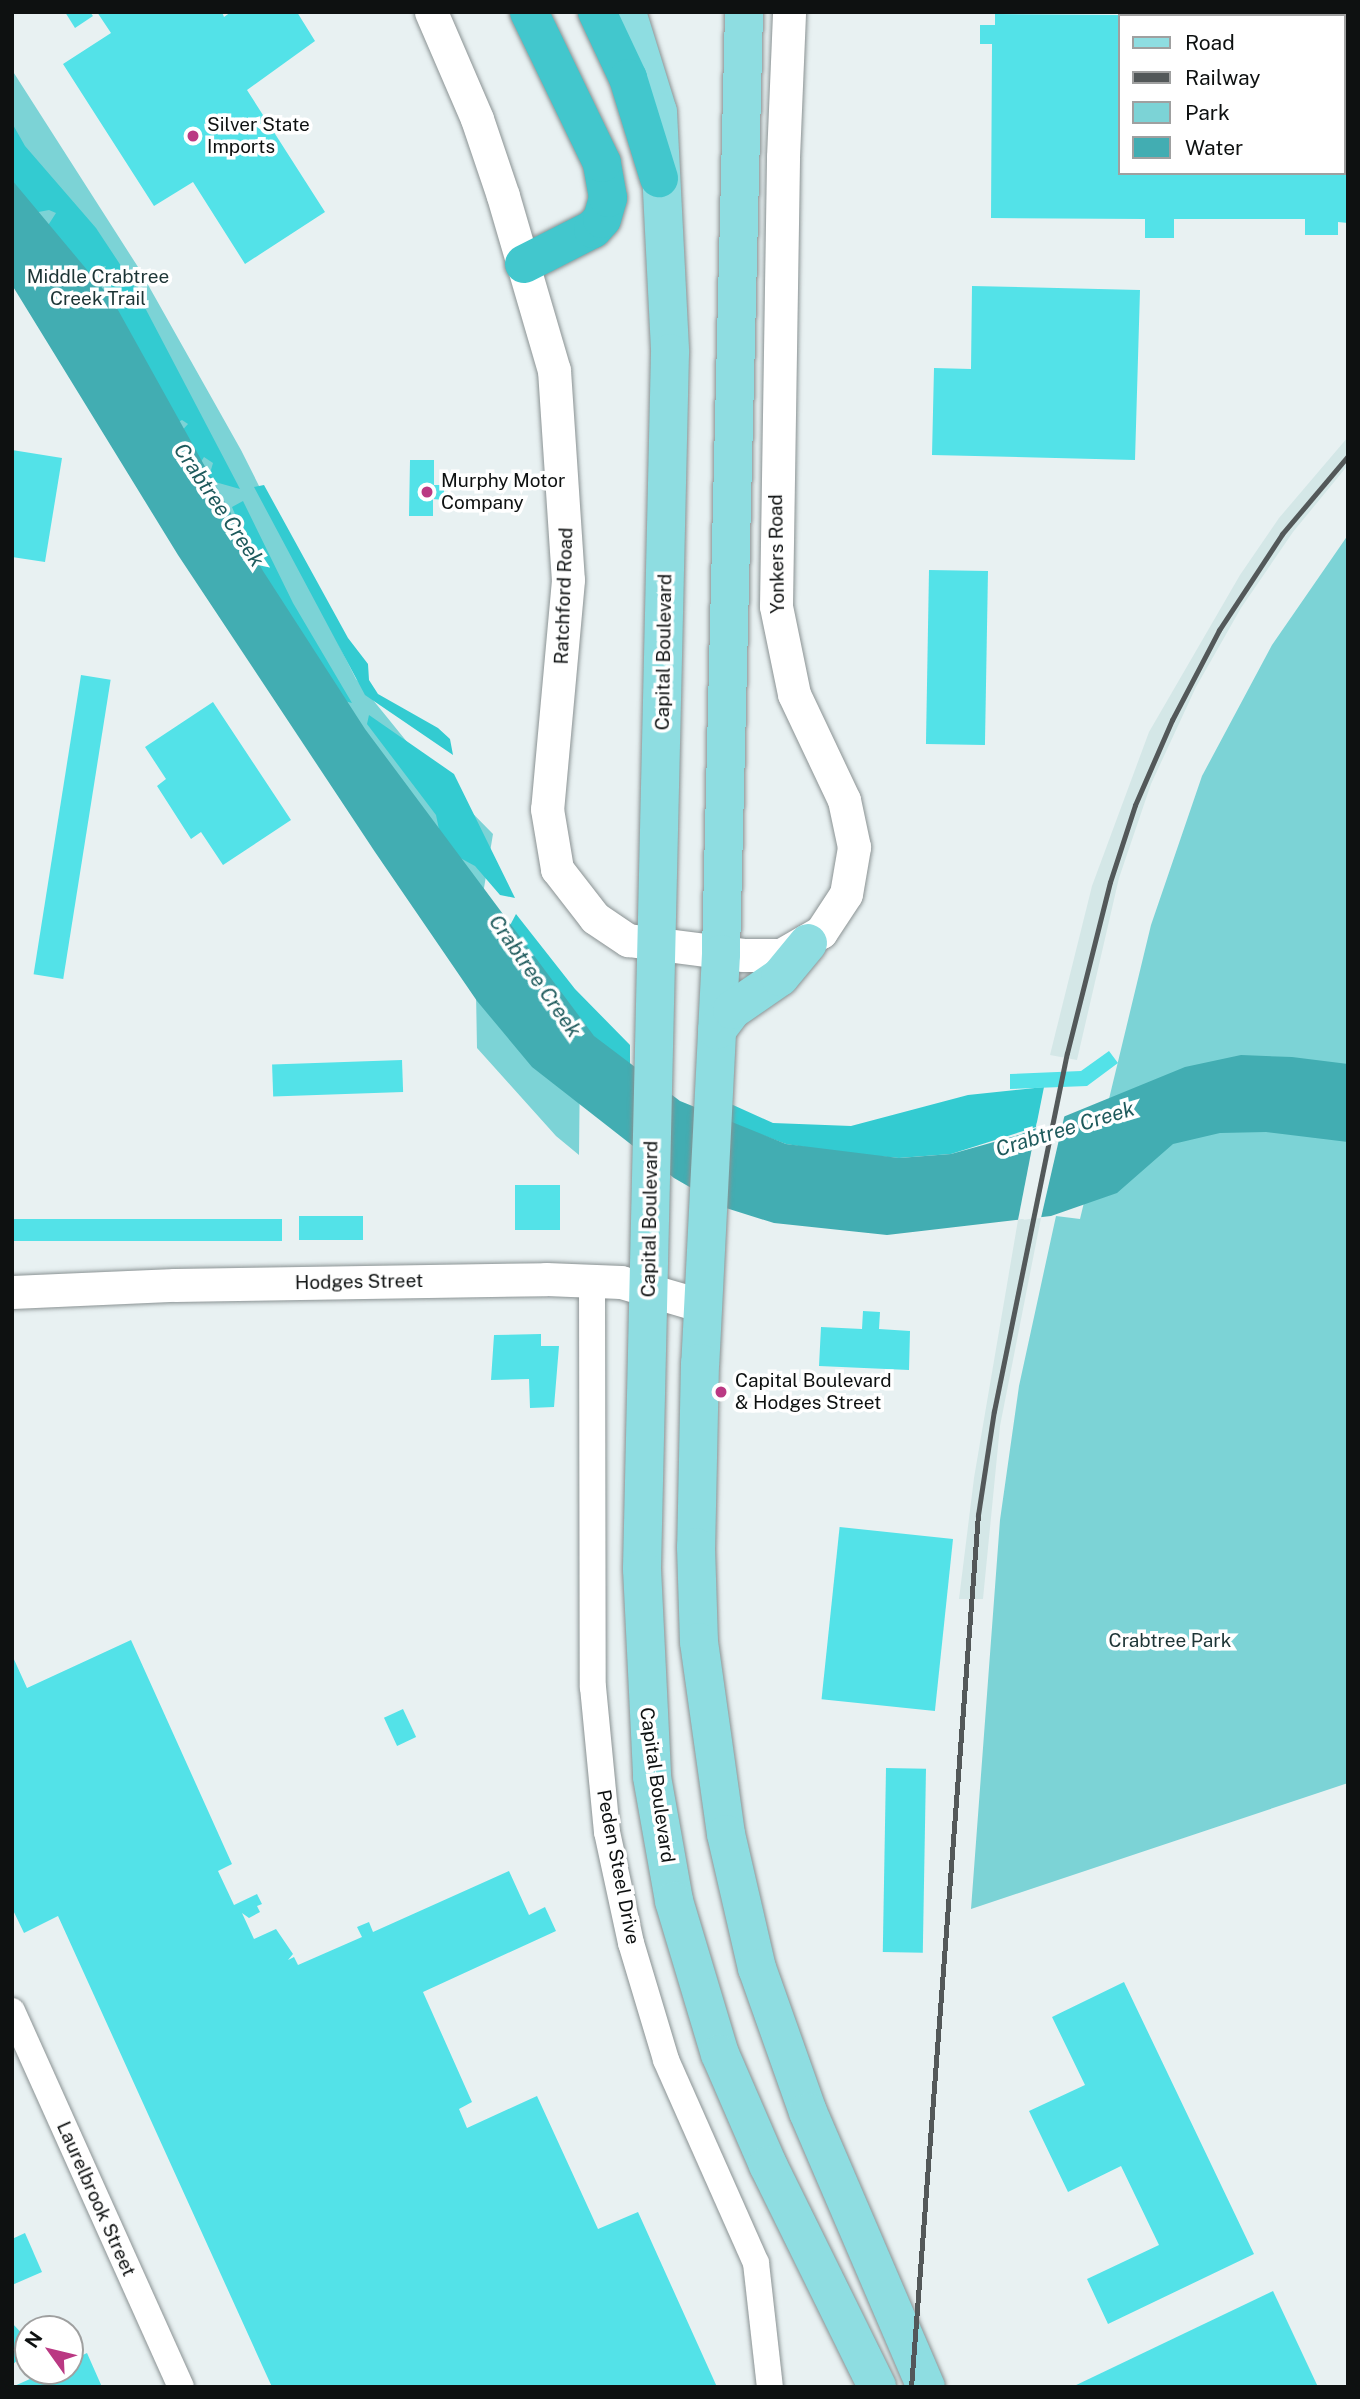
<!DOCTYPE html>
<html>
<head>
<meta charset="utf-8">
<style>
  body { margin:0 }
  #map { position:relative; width:1360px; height:2399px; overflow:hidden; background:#e8f1f2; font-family:"Public Sans",sans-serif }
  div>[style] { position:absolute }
  .built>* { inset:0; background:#d4e7e7 }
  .green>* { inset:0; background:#7cd3d6 }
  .forest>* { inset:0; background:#33cbd1 }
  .water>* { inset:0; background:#42adb2 }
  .pier>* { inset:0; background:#e8f1f2 }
  .building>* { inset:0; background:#53e2e8; transform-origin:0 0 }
  .roads { filter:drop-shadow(0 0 2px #8a9293) drop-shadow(0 0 2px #8a9293) }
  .minor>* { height:26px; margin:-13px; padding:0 13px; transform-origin:13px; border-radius:13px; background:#fff }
  .tertiary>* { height:33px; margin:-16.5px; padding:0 16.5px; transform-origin:16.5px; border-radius:16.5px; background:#fff }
  .primary>* { height:38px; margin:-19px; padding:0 19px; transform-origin:19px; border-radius:19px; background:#8edde1 }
  .motorway>* { height:38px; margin:-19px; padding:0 19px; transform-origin:19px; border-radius:19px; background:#42c7cd }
  .rail>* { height:5px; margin:-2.5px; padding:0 2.5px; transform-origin:2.5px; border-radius:2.5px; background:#535859 }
  .dots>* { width:19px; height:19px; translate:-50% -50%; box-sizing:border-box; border:4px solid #fff; border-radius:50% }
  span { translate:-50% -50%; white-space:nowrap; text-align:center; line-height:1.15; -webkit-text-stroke:7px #fff; paint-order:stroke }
  .poi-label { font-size:19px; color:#0e1111 }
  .left { translate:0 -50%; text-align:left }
  .park-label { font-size:19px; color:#1d3536 }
  .street-label { font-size:19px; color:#0e1111 }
  .water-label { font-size:21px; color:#1e5a5c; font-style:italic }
  .frame { position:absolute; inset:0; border:14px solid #0e1111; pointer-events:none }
  .legend { position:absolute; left:1118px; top:14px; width:228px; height:161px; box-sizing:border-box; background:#fff; border:2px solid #9fa0a0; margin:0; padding:9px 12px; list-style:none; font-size:21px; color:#0e1111 }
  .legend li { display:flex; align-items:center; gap:14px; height:35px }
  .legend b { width:35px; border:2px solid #9fa0a0 }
  .north { position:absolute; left:14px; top:2315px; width:70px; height:70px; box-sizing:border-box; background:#fff; border:2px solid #9fa0a0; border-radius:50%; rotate:304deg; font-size:19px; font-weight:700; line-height:28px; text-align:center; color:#0e1111 }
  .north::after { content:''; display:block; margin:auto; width:24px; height:32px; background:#ba3983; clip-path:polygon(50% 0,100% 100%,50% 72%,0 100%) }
</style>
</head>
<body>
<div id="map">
  <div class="built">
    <i style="clip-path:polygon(1348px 437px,1348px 465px,1293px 532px,1241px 608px,1196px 687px,1151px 784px,1119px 878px,1077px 1060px,1050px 1055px,1092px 886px,1149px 732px,1240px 575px,1279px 518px)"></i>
    <i style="clip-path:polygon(1041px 1218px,1000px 1426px,983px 1599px,959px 1599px,974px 1478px,1018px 1220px)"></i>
  </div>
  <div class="green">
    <i style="clip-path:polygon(12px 70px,138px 267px,241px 450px,356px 679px,429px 769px,493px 834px,476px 936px,580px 1060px,579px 1155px,556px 1136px,477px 1048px,475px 936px,12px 232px)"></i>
    <i style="clip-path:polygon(1348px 535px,1348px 1783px,971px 1909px,1000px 1520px,1019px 1386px,1056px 1216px,1080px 1219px,1151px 925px,1202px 776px,1272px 645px)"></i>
  </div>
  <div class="forest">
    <i style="clip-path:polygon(12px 123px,25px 146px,96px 228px,131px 281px,240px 489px,208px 480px,213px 463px,204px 457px,197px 468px,178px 435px,188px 424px,182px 420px,172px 425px,101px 295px,107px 291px,101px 277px,106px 266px,100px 267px,93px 280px,47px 227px,56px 213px,49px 210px,12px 217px)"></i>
    <i style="clip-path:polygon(264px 485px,348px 638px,368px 664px,369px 680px,378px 694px,438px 728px,450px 739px,453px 755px,365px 695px,254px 487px)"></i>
    <i style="clip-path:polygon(243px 501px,293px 603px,352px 703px,337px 699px,223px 529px,237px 519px,232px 507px)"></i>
    <i style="clip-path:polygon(369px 715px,454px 774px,515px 898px,500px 895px,475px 866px,451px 853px,441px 839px,436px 815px,367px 724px)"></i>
    <i style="clip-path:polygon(516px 914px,575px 989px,630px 1045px,630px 1065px,599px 1051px,506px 933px)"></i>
    <i style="clip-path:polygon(1044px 1087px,1036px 1127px,951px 1154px,899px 1158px,842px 1153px,786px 1144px,722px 1120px,722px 1100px,773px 1123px,851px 1126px,968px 1095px)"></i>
  </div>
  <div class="water">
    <i style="clip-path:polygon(12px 180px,113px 301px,263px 571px,365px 729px,594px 1036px,680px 1101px,786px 1144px,899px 1158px,951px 1154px,1019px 1135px,1185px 1067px,1241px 1055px,1292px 1057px,1348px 1064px,1348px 1142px,1266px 1132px,1220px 1133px,1173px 1144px,1117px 1193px,1051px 1216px,887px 1235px,774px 1223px,726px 1208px,674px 1178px,532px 1067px,477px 1001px,375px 852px,178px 555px,12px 285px)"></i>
  </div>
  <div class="pier">
    <i style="clip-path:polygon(1066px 1109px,1041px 1218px,1018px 1220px,1037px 1122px)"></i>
  </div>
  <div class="building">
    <i style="clip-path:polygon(65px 12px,90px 12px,93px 16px,75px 28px)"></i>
    <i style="clip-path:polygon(97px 12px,222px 12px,224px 17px,231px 12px,297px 12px,315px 41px,247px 90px,325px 212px,245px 264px,193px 182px,154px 206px,63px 64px,111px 33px)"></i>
    <i style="clip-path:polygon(995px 14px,1120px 15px,1120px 173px,1344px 173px,1348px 16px,1348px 223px,1338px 222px,1338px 235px,1305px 235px,1305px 219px,1174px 219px,1174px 238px,1145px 238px,1145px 219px,991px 218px,992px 44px,980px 44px,980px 25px,995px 25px)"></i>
    <i style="clip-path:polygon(972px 286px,1140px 290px,1135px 460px,932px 455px,934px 368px,971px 369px)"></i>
    <i style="clip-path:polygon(12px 450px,62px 458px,45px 562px,12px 557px)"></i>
    <i style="clip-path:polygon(410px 460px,434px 460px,434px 485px,444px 485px,444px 500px,433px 499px,433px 516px,409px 516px)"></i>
    <i style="left:929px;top:570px;width:59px;height:174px;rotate:1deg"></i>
    <i style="left:81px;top:675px;width:30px;height:303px;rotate:9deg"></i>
    <i style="clip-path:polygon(213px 702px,291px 820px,223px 865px,201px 832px,191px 839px,157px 786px,166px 779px,145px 747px)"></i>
    <i style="clip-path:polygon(1109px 1051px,1118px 1063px,1087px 1086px,1010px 1089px,1010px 1074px,1081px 1071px)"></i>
    <i style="left:402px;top:1060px;width:32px;height:130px;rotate:88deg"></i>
    <i style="left:560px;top:1185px;width:45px;height:45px;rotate:90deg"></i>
    <i style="left:363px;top:1216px;width:24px;height:64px;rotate:90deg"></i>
    <i style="left:282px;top:1219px;width:22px;height:270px;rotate:90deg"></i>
    <i style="clip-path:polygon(863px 1311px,880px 1312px,879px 1329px,910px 1331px,909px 1370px,819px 1366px,821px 1327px,862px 1329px)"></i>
    <i style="clip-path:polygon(541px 1334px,541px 1346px,559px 1346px,554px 1407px,530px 1408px,529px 1379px,491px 1380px,494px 1335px)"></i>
    <i style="left:953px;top:1539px;width:173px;height:114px;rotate:96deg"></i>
    <i style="clip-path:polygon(131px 1640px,232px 1864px,218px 1871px,234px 1905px,257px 1894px,262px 1904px,257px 1906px,260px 1912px,249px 1918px,242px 1913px,254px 1939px,276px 1929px,293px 1954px,288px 1960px,294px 1957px,298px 1965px,362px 1937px,357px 1927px,369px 1922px,373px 1932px,509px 1871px,529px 1915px,545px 1907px,556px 1931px,423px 1992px,472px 2102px,459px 2109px,467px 2128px,537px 2096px,598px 2229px,638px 2212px,717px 2387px,272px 2387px,58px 1916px,24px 1933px,12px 1908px,12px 1655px,27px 1688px)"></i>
    <i style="left:403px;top:1709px;width:31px;height:21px;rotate:65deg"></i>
    <i style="left:886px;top:1768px;width:40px;height:184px;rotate:1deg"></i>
    <i style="clip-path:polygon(1124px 1982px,1254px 2254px,1108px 2324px,1087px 2279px,1159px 2245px,1121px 2166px,1068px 2192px,1029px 2111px,1085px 2085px,1052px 2017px)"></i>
    <i style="clip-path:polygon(25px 2233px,42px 2272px,12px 2285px,12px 2239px)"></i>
    <i style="clip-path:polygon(1273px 2291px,1318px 2387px,1072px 2387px)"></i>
    <i style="clip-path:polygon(12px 2323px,28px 2340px,28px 2351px,12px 2365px)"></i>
    <i style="clip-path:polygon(87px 2353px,102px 2387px,12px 2387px,48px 2371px,70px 2371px,70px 2361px)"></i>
  </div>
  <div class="roads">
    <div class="minor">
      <i style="left:592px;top:1280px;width:407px;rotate:89.9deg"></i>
      <i style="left:593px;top:1687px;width:146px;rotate:84.5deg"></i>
      <i style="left:607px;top:1832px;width:114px;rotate:77.8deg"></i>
      <i style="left:631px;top:1943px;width:122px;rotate:73.3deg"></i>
      <i style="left:666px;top:2060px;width:222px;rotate:66.1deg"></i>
      <i style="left:756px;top:2263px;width:125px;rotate:83.6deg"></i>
      <i style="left:12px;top:2011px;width:412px;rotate:65.8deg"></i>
    </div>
    <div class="tertiary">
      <i style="left:431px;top:12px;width:116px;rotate:66.7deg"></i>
      <i style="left:477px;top:119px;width:81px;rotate:71.3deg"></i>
      <i style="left:503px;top:196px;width:181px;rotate:73.7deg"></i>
      <i style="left:554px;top:370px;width:210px;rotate:86.2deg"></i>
      <i style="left:568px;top:580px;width:230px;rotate:95.2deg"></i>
      <i style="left:547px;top:809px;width:61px;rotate:80.5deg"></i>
      <i style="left:557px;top:869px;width:62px;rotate:52.2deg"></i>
      <i style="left:595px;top:918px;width:40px;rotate:34deg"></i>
      <i style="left:628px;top:940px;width:116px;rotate:7.4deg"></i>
      <i style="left:743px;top:955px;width:38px"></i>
      <i style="left:781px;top:955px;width:46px;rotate:-29.9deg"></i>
      <i style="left:821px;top:932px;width:45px;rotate:-56.7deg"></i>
      <i style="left:846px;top:894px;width:48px;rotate:-80.3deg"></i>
      <i style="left:854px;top:847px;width:48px;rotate:-102deg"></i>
      <i style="left:844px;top:800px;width:117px;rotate:-115.3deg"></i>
      <i style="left:794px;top:694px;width:90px;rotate:-101.6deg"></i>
      <i style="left:776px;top:606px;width:449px;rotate:-89.1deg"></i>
      <i style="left:783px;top:157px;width:145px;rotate:-87.6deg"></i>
      <i style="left:12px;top:1292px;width:163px;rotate:-2.5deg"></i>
      <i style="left:175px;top:1285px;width:371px;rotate:-0.9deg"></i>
      <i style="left:546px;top:1279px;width:75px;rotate:2.3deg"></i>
      <i style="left:621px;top:1282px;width:85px;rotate:16.3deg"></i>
    </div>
    <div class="primary">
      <i style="left:627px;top:12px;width:105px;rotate:72.8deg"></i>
      <i style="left:658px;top:112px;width:241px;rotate:87.1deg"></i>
      <i style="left:670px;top:353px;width:1216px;rotate:91.32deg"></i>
      <i style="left:642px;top:1569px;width:208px;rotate:87.2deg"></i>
      <i style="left:652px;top:1777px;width:126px;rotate:79.9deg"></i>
      <i style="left:674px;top:1901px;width:160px;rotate:73.3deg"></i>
      <i style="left:720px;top:2054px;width:121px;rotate:66.6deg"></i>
      <i style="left:768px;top:2165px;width:247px;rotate:63.8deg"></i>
      <i style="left:744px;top:12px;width:942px;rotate:91.4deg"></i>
      <i style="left:721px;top:954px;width:410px;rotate:92.9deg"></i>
      <i style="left:700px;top:1363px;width:184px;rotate:91.2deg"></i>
      <i style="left:696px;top:1547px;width:95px;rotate:88.2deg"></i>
      <i style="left:699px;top:1642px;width:194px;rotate:82deg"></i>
      <i style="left:726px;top:1834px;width:138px;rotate:77deg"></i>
      <i style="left:757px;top:1968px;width:153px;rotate:70.5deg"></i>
      <i style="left:808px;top:2112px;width:299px;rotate:66.8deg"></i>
      <i style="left:717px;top:1030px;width:25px;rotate:-53deg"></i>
      <i style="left:732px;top:1010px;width:58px;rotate:-34.5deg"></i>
      <i style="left:780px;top:977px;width:44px;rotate:-50.5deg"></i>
    </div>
    <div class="motorway">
      <i style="left:597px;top:12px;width:73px;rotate:64.8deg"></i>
      <i style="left:628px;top:78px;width:105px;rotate:72.8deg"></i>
      <i style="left:524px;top:264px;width:77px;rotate:-26.9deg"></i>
      <i style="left:593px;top:229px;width:13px;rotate:-48deg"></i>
      <i style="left:602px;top:219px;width:22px;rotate:-74deg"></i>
      <i style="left:608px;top:198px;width:36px;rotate:-100deg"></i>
      <i style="left:602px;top:163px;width:168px;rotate:-115.8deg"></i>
    </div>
  </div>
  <div class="rail">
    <i style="left:911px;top:2387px;width:875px;rotate:-85.61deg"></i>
    <i style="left:978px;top:1515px;width:105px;rotate:-81.3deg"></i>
    <i style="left:994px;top:1411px;width:365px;rotate:-78.5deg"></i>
    <i style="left:1067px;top:1053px;width:176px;rotate:-75.9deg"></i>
    <i style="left:1110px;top:882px;width:81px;rotate:-72deg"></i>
    <i style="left:1135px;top:805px;width:93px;rotate:-66.5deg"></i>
    <i style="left:1172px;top:720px;width:102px;rotate:-62.4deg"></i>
    <i style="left:1219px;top:630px;width:115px;rotate:-56.7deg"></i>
    <i style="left:1282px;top:534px;width:102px;rotate:-49.8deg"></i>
  </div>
  <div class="dots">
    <i style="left:193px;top:136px;background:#ba3983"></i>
    <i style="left:427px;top:492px;background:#ba3983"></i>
    <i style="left:721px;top:1392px;background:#ba3983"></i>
  </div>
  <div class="poi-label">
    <span class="left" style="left:207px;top:136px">Silver State<br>Imports</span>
    <span class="left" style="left:441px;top:492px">Murphy Motor<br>Company</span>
    <span class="left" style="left:735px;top:1392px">Capital Boulevard<br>&amp; Hodges Street</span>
  </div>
  <div class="park-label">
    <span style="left:98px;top:288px">Middle Crabtree<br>Creek Trail</span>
    <span style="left:1170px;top:1641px">Crabtree Park</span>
  </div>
  <div class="street-label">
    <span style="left:777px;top:554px;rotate:-91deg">Yonkers Road</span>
    <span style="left:564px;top:596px;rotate:-88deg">Ratchford Road</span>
    <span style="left:664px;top:652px;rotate:-89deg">Capital Boulevard</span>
    <span style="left:650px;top:1219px;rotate:-89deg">Capital Boulevard</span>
    <span style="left:359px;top:1282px;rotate:-1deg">Hodges Street</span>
    <span style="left:657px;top:1785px;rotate:82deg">Capital Boulevard</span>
    <span style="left:618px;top:1867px;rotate:79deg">Peden Steel Drive</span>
    <span style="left:96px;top:2199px;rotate:66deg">Laurelbrook Street</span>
  </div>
  <div class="water-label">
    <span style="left:219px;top:505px;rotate:56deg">Crabtree Creek</span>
    <span style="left:535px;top:976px;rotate:55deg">Crabtree Creek</span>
    <span style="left:1065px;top:1129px;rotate:-17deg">Crabtree Creek</span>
  </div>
  <div class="frame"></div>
  <ul class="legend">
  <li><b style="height:9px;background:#8edde1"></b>Road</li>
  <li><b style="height:9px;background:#535859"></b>Railway</li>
  <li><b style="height:19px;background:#7cd3d6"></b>Park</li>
  <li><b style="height:19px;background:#42adb2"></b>Water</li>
  </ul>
  <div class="north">N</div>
</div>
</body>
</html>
